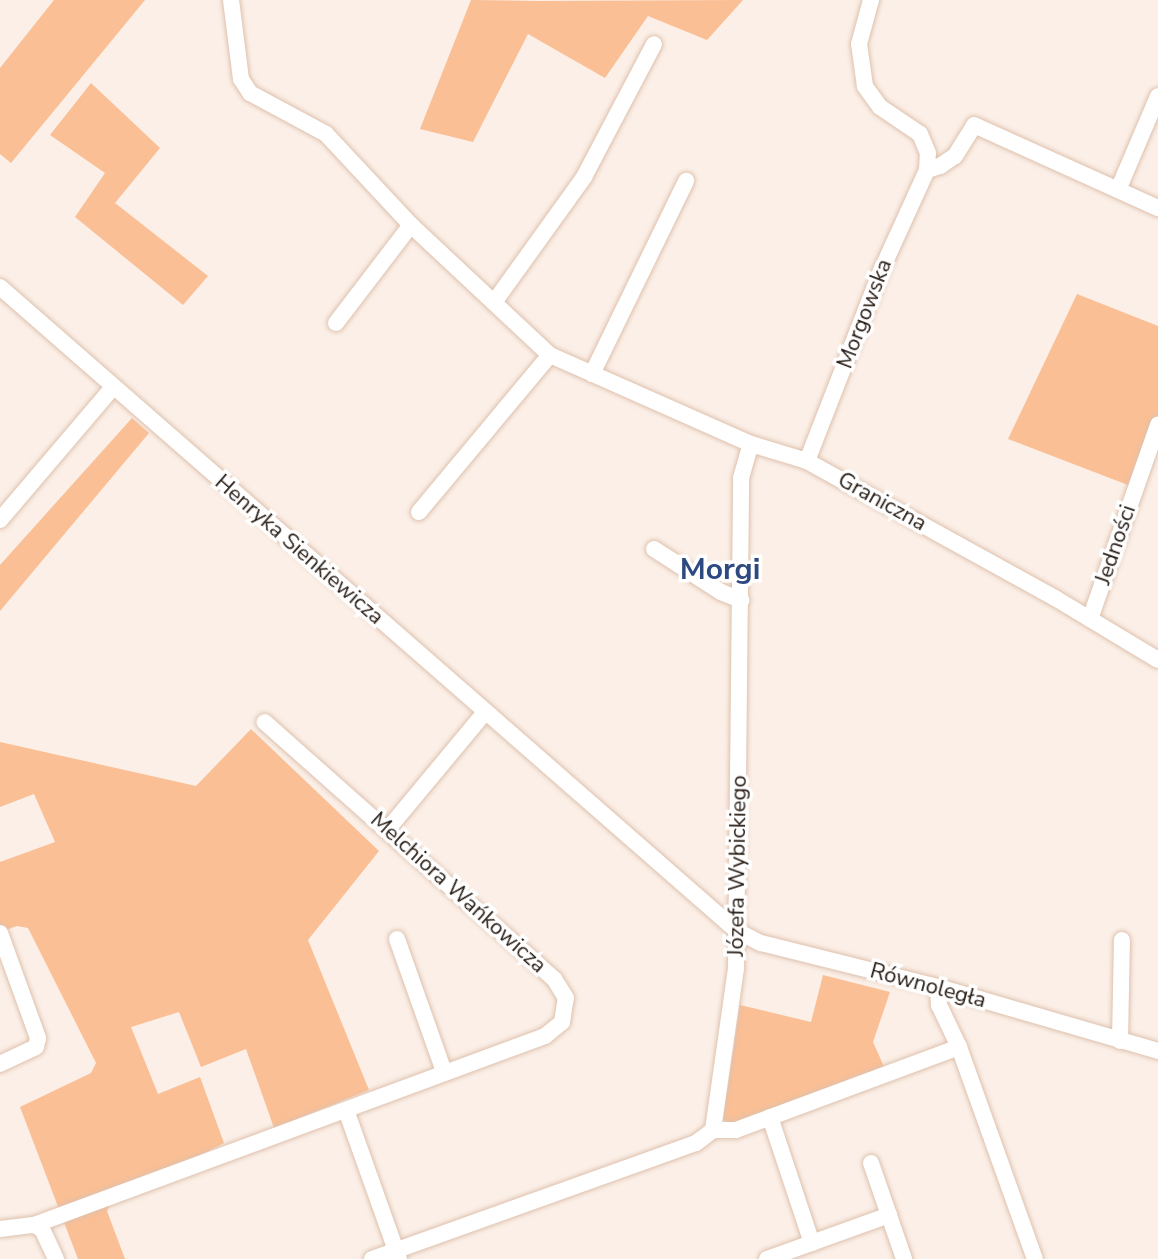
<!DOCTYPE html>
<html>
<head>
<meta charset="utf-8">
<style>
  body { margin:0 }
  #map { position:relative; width:1158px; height:1259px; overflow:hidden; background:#fbefe7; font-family:"Nunito Sans",sans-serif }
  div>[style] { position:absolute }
  .green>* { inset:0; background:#fabf95 }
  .roads { filter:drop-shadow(0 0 2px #dec1ad) drop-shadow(0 0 2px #dec1ad) }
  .minor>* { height:16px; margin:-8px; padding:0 8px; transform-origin:8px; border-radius:8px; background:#fff }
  span { translate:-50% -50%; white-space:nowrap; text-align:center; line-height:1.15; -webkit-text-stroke:7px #fff; paint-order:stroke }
  .street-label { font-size:22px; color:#261b14 }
  .district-label { font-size:30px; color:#2d4981; font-weight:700 }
</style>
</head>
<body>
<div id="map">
  <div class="green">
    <i style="clip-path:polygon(54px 0,145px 0,11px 163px,0 154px,0 68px)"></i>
    <i style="clip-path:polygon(471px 0,538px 1px,743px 0,707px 40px,648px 16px,605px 78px,528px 34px,473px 142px,420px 129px)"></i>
    <i style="clip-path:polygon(91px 83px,160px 148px,115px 203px,208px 276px,183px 305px,75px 217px,105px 173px,50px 135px)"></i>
    <i style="clip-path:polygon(1077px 294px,1158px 326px,1158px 439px,1141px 490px,1008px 439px)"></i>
    <i style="clip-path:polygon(132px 418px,149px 433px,0 611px,0 565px)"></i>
    <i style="clip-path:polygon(251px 729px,379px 851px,308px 940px,369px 1090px,274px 1128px,246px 1049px,201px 1067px,179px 1012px,131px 1027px,158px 1094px,200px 1077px,224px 1143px,112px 1200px,107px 1211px,125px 1259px,78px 1259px,20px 1107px,91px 1073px,96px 1063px,28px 928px,17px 926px,0 932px,0 862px,55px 842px,34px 794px,0 807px,0 742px,196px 786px)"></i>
    <i style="clip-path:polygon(823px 975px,890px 992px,873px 1042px,886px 1071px,732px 1126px,723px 1119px,740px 1005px,811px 1022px)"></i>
  </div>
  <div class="roads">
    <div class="minor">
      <i style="left:231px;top:0;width:80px;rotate:82.8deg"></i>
      <i style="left:241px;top:79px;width:17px;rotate:57deg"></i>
      <i style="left:250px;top:93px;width:86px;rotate:28.3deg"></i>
      <i style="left:326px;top:134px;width:125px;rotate:47deg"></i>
      <i style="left:411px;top:225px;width:190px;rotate:43.1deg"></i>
      <i style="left:550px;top:355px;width:220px;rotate:23.9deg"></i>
      <i style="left:751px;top:444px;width:59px;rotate:16.9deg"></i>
      <i style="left:807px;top:461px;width:283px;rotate:28.9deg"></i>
      <i style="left:1055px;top:598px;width:120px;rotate:31deg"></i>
      <i style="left:927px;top:170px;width:14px;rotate:-17deg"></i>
      <i style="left:940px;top:166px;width:18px;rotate:-34deg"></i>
      <i style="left:955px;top:156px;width:36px;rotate:-58deg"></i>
      <i style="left:974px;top:125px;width:202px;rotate:24.3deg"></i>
      <i style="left:1118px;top:190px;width:102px;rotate:-66.9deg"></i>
      <i style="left:0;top:287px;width:979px;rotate:41.15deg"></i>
      <i style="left:737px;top:931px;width:27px;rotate:27deg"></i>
      <i style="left:761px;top:943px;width:182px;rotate:14deg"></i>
      <i style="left:938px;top:987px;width:229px;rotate:16.2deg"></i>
      <i style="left:495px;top:301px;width:153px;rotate:-54.3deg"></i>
      <i style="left:584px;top:177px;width:150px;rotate:-62.2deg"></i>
      <i style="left:336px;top:323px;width:123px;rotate:-52.6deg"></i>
      <i style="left:592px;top:374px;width:215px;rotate:-64deg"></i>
      <i style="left:807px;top:461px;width:204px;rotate:-68.7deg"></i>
      <i style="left:881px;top:271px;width:111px;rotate:-65.5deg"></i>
      <i style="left:927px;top:170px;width:17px;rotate:-87deg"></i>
      <i style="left:928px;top:153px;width:21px;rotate:-113deg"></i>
      <i style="left:920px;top:134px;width:48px;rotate:-146deg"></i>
      <i style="left:880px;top:107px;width:26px;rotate:-126deg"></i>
      <i style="left:865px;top:86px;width:42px;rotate:-98.1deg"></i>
      <i style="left:859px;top:44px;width:46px;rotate:-74.7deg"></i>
      <i style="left:419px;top:512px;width:204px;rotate:-50.2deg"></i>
      <i style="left:0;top:520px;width:175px;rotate:-49.6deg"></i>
      <i style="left:654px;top:549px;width:80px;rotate:32.7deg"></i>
      <i style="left:721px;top:592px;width:22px;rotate:22deg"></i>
      <i style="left:1090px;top:619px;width:206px;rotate:-70.7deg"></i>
      <i style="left:388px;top:829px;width:152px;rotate:-50.3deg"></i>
      <i style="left:0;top:933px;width:112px;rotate:70.1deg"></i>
      <i style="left:38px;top:1038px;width:9px;rotate:103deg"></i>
      <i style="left:36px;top:1047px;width:40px;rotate:155deg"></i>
      <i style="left:397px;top:939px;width:141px;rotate:70.5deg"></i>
      <i style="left:938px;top:987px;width:18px;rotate:87deg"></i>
      <i style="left:939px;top:1005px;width:47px;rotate:64.5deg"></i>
      <i style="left:959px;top:1047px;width:225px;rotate:70.3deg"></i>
      <i style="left:1120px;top:1041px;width:101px;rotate:-88.9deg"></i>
      <i style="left:346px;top:1110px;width:158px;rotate:70.4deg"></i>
      <i style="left:770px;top:1117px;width:133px;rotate:71.6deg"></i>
      <i style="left:713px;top:1130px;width:23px"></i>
      <i style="left:736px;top:1130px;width:238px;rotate:-20.4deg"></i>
      <i style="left:871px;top:1163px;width:102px;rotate:71deg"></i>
      <i style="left:34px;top:1225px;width:545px;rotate:-20.3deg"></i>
      <i style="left:545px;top:1036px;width:22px;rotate:-39deg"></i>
      <i style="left:562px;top:1022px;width:24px;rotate:-81deg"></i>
      <i style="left:566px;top:998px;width:22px;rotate:-122deg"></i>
      <i style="left:554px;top:979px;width:387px;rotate:-138.4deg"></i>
      <i style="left:0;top:1229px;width:34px;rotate:-7deg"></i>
      <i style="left:34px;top:1225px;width:9px;rotate:27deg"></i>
      <i style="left:42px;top:1229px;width:33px;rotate:65deg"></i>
      <i style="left:372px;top:1259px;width:344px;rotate:-19.7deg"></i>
      <i style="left:696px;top:1143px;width:21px;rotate:-37deg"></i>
      <i style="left:713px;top:1130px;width:163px;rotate:-81.9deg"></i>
      <i style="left:736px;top:969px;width:491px;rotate:-89.4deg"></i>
      <i style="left:741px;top:478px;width:35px;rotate:-74deg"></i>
      <i style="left:767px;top:1259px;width:130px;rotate:-19.8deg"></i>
    </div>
  </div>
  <div class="street-label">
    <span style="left:865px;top:314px;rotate:-69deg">Morgowska</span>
    <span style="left:882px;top:502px;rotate:29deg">Graniczna</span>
    <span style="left:1116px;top:545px;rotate:-71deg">Jedności</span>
    <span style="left:299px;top:550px;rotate:41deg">Henryka Sienkiewicza</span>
    <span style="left:738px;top:866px;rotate:-89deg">Józefa Wybickiego</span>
    <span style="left:458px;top:893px;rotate:42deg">Melchiora Wańkowicza</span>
    <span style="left:928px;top:986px;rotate:15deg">Równoległa</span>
  </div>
  <div class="district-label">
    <span style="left:720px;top:570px">Morgi</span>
  </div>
</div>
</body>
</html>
